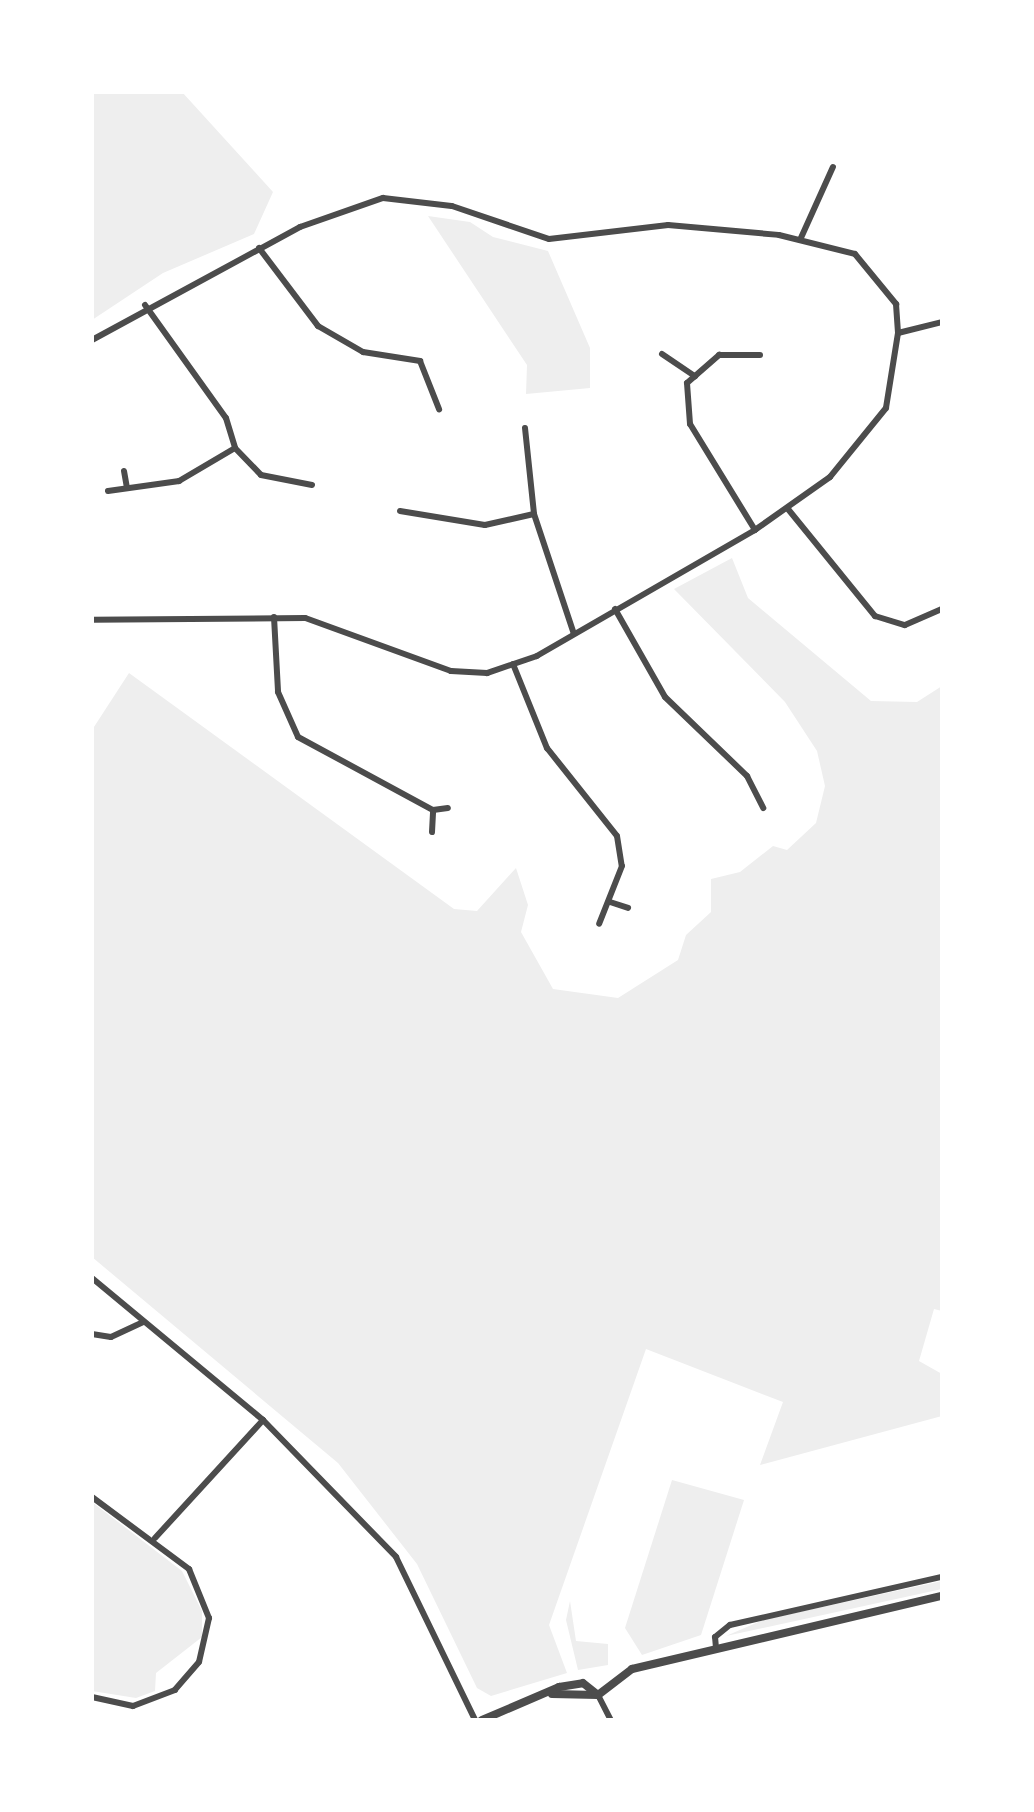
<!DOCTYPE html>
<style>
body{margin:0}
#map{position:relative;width:1034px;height:1812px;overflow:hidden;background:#fff;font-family:Rubik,sans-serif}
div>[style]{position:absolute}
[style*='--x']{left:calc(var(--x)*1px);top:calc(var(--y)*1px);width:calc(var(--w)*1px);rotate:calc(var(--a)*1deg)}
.green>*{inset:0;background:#eee}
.minor>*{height:6px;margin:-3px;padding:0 3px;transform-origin:3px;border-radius:3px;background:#4c4c4c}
.tertiary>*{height:8px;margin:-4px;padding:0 4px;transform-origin:4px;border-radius:4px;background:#4c4c4c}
span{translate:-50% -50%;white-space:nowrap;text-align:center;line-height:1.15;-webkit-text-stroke:8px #fff;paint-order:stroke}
.frame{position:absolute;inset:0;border:94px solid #fff;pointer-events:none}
</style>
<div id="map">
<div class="green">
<div style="clip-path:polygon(92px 92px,182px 92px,273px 192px,254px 234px,163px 273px,92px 320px)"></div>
<div style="clip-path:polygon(428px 216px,470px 222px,493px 237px,548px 251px,590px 348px,590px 388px,526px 394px,527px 365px)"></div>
<div style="clip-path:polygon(732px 558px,748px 598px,871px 701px,917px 702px,942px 686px,942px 1311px,934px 1309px,919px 1361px,942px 1374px,942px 1416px,760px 1465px,783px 1402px,646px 1349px,549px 1625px,567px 1673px,491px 1696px,477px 1688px,417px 1564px,338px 1463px,92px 1257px,92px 730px,129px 673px,454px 909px,477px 911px,516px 868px,528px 905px,521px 932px,553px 989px,618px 998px,678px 960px,686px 935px,711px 912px,711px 879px,740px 872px,773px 846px,787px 850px,816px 823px,825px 786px,817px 751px,785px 702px,674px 589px)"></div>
<div style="clip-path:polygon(672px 1480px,744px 1500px,701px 1635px,642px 1655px,625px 1628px)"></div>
<div style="clip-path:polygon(92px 1502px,182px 1571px,202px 1611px,202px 1637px,156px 1673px,155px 1691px,136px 1698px,92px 1691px)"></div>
<div style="clip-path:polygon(942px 1581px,942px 1589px,726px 1636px,763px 1620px)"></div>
<div style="clip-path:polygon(570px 1601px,576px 1641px,608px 1644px,608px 1665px,578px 1670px,566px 1620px)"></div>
</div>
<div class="minor">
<div style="--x:800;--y:240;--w:80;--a:-65.7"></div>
<div style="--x:259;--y:248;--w:98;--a:52.9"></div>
<div style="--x:318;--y:326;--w:52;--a:30"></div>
<div style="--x:363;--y:352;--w:58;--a:9"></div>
<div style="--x:420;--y:361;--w:52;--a:68.4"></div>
<div style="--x:145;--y:305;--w:139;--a:54.4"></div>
<div style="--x:226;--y:418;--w:31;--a:73"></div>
<div style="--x:235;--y:448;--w:37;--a:46"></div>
<div style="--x:261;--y:475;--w:52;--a:11.1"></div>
<div style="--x:898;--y:333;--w:45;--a:-14"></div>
<div style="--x:92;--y:340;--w:237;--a:-28.5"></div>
<div style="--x:300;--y:227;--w:88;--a:-19.3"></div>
<div style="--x:383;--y:198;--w:69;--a:6.6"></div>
<div style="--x:452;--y:206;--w:102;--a:18.8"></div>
<div style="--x:549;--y:239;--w:120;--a:-6.7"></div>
<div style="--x:668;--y:225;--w:111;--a:5.1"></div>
<div style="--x:779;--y:235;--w:78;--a:14"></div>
<div style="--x:855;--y:254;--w:65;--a:50.6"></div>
<div style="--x:896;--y:304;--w:29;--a:86"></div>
<div style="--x:898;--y:333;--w:76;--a:99.1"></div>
<div style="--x:886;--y:408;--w:89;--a:129.1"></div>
<div style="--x:830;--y:477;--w:92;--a:144.8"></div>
<div style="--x:755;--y:530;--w:252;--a:150"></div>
<div style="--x:537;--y:656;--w:53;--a:161.2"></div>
<div style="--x:487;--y:673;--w:36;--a:-177"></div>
<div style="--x:451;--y:671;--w:155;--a:-160"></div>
<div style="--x:305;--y:618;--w:213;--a:179.5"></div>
<div style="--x:662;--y:354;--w:40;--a:34"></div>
<div style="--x:525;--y:428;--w:86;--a:84"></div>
<div style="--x:534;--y:514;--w:126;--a:71.6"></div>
<div style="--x:124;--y:471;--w:17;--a:80"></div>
<div style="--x:108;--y:491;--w:72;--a:-8"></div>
<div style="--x:179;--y:481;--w:65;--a:-30.5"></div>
<div style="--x:788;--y:509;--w:138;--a:50.9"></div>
<div style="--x:875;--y:616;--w:31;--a:17"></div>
<div style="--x:905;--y:625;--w:40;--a:-23.4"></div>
<div style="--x:400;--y:511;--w:86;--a:9.4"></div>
<div style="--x:485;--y:525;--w:50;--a:-12.7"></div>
<div style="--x:755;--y:530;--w:124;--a:-121.5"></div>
<div style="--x:690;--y:424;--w:41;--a:-94.2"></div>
<div style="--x:687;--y:383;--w:43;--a:-41.2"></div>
<div style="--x:719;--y:355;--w:41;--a:0"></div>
<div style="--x:615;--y:609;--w:101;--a:60.4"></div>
<div style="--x:665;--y:697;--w:114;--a:43.9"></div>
<div style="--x:747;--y:776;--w:36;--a:63"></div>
<div style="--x:274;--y:617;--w:75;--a:86.9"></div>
<div style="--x:278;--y:692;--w:49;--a:66"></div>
<div style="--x:298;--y:737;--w:153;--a:28.4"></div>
<div style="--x:433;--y:810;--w:15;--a:-8"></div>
<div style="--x:513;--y:664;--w:91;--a:68"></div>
<div style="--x:547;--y:748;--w:112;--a:51.5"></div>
<div style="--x:617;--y:836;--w:30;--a:81"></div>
<div style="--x:622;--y:866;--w:62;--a:111.6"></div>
<div style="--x:432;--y:832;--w:22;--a:-87"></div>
<div style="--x:610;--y:902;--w:19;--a:18"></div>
<div style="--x:92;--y:1278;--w:222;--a:39.7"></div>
<div style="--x:263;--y:1420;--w:191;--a:45.8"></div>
<div style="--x:396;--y:1557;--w:181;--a:64.1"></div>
<div style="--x:92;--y:1334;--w:19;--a:9"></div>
<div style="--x:111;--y:1337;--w:35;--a:-25"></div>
<div style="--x:92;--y:1497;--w:121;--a:36.6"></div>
<div style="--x:189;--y:1569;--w:53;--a:67.8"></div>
<div style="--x:209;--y:1618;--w:45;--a:102.8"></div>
<div style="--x:199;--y:1662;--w:37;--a:131"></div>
<div style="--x:175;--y:1690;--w:45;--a:159.1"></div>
<div style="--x:133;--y:1706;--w:42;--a:-167.6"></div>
<div style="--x:155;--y:1538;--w:160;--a:-47.5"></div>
<div style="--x:716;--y:1648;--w:11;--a:-95"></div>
<div style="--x:715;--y:1637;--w:19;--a:-39"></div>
<div style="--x:730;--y:1625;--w:217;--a:-12.8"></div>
<div style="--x:598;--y:1695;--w:28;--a:63"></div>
</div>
<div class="tertiary">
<div style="--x:552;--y:1694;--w:46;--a:1.2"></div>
<div style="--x:598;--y:1695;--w:43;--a:-37.4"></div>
<div style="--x:632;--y:1669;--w:318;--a:-13.3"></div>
<div style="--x:482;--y:1720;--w:84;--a:-23.2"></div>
<div style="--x:559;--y:1687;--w:24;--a:-9"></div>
<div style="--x:583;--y:1683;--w:19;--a:39"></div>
</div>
<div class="frame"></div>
</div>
